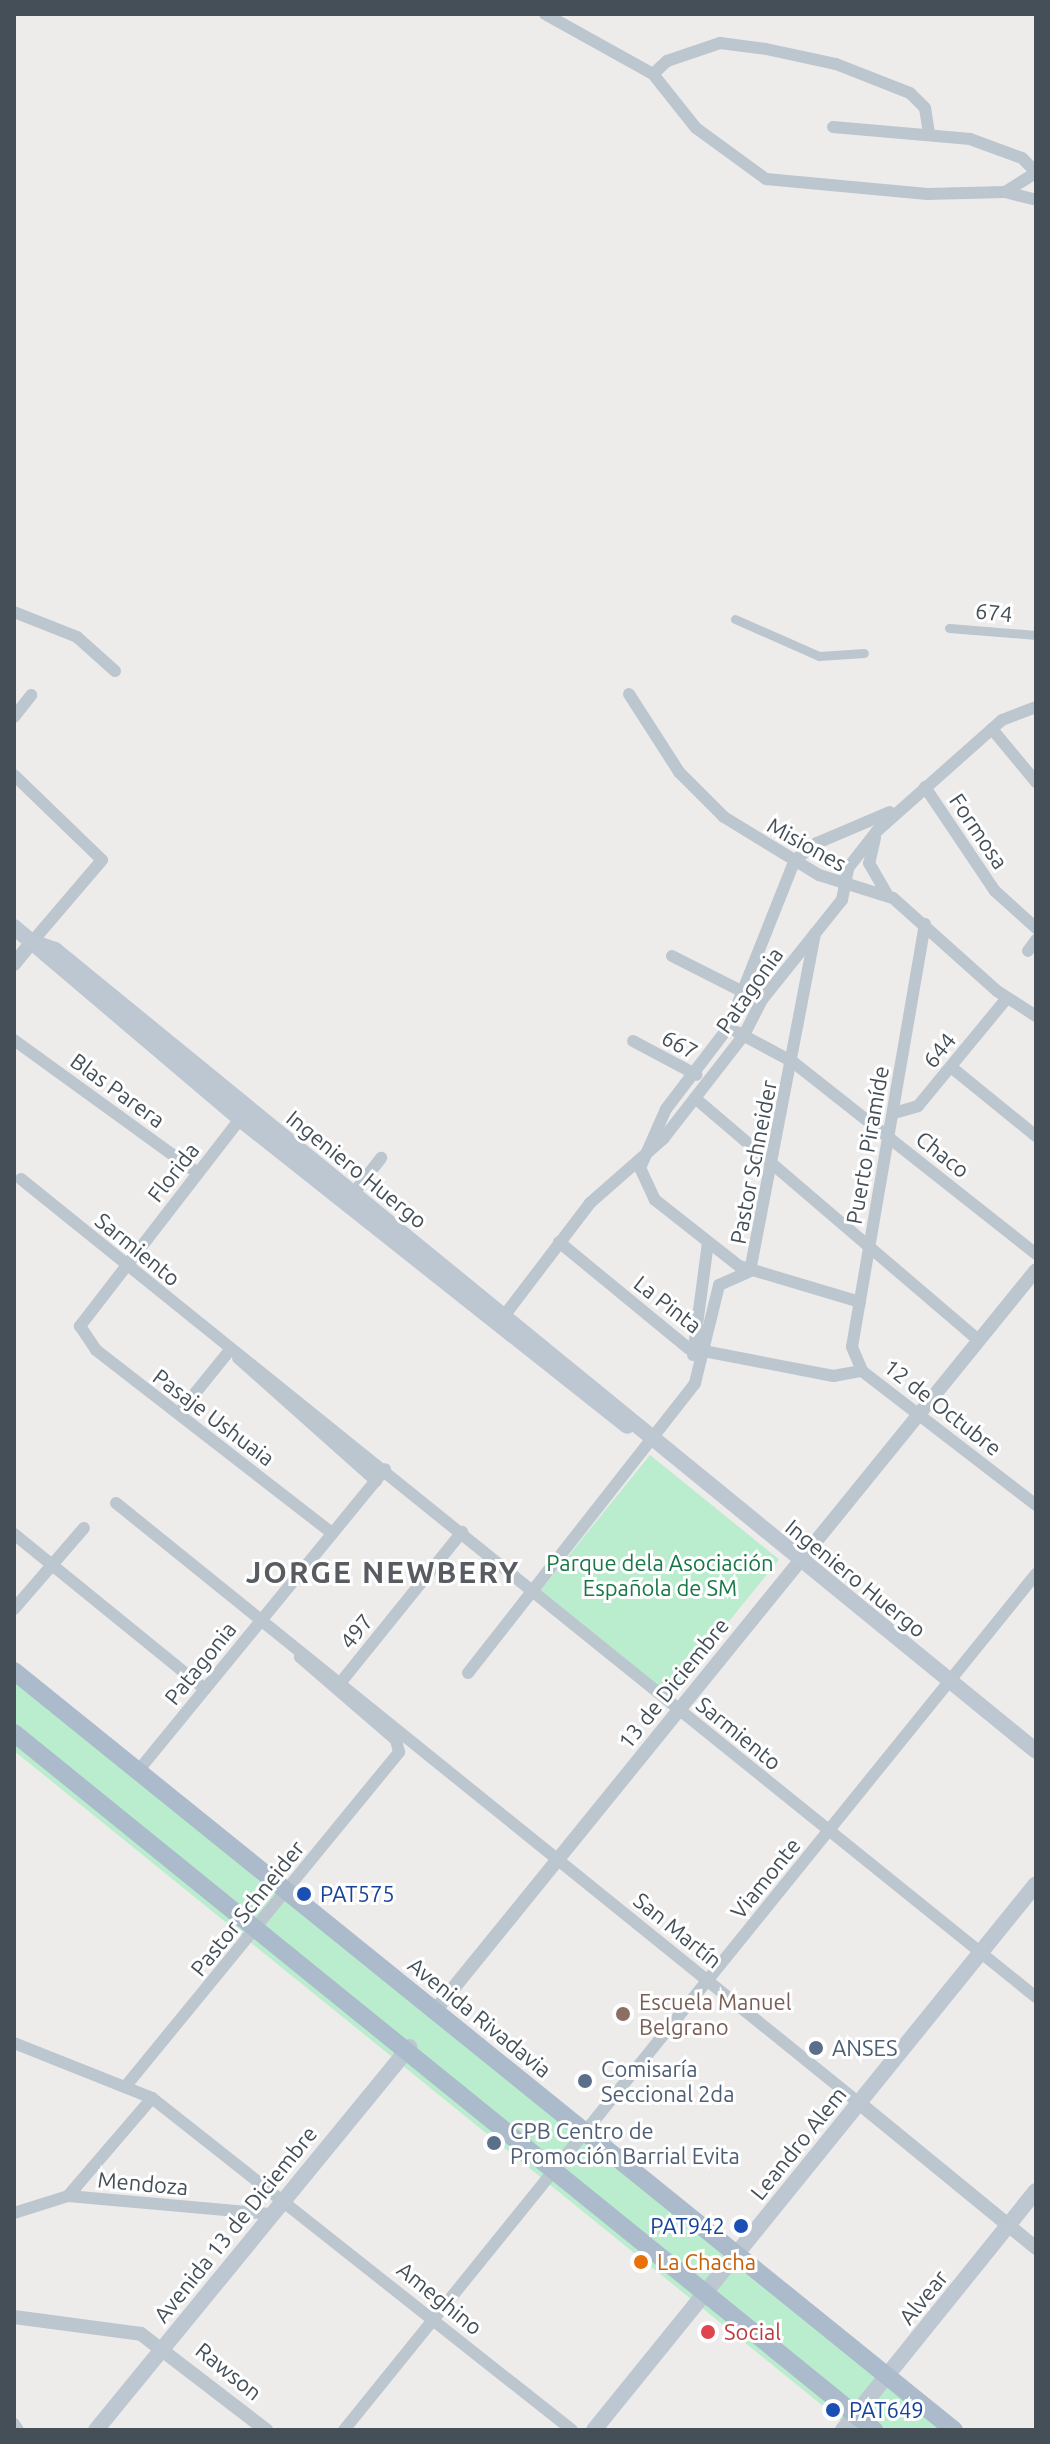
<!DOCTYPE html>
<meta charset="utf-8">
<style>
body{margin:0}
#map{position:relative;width:1050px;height:2444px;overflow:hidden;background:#eeebeb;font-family:Ubuntu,sans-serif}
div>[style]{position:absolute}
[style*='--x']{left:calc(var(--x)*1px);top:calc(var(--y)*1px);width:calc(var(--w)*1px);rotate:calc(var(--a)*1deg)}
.green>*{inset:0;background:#b9edcd;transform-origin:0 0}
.pedestrian>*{height:9px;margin:-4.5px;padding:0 4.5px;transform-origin:4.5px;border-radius:4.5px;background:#bcc6ce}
.minor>*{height:12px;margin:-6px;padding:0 6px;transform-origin:6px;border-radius:6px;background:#bcc6ce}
.tertiary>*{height:14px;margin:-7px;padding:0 7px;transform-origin:7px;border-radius:7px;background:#bcc6ce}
.secondary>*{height:16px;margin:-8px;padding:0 8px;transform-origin:8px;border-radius:8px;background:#bcc7d2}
.primary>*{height:18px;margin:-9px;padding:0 9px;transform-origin:9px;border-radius:9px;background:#abbbcb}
.dots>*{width:22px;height:22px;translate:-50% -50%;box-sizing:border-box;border:4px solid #fff;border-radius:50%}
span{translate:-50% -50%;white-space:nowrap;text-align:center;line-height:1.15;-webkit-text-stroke:6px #fff;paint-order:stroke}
.street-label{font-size:22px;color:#444f58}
.park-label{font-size:22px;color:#187747}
.transit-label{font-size:22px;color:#164399}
.left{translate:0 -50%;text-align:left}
.right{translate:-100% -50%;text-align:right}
.education-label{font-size:22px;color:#785e54}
.service-label{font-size:22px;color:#4e5e75}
.food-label{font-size:22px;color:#c56008}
.health-label{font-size:22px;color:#be3a42}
.district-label{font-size:30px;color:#585c60;font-weight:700;letter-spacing:2px}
.frame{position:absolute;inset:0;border:16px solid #444f58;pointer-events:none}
</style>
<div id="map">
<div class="green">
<div style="left:650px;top:1455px;width:166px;height:174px;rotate:39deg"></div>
<div style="left:14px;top:1671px;width:1208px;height:62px;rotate:39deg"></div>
</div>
<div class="pedestrian">
<div style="--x:735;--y:619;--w:92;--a:23.8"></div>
<div style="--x:819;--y:656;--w:45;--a:-3.8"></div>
<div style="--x:949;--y:628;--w:87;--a:4.6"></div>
</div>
<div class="minor">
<div style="--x:545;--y:14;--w:124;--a:29.1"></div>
<div style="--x:653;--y:74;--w:69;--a:51.5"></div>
<div style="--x:696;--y:128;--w:87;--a:36.1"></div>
<div style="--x:766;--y:179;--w:162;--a:5.3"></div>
<div style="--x:927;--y:194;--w:78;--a:-1.5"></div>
<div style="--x:1005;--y:192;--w:36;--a:-32"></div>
<div style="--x:653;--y:74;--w:19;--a:-43"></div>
<div style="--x:667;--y:61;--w:56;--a:-18.8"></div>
<div style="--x:720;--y:43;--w:46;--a:7.4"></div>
<div style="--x:766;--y:49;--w:72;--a:12.1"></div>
<div style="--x:836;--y:64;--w:79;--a:21.4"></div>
<div style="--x:910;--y:93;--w:21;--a:45"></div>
<div style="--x:925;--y:108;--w:26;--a:81"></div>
<div style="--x:833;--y:127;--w:138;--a:5"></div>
<div style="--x:970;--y:139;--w:55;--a:20.1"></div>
<div style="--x:1022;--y:158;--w:20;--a:45"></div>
<div style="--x:1005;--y:192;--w:32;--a:14"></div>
<div style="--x:14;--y:612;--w:68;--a:21.6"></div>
<div style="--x:77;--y:637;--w:51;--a:41.8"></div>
<div style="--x:629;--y:694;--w:93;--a:57.3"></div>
<div style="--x:679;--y:772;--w:64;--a:45"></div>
<div style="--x:724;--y:817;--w:111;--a:31.4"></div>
<div style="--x:819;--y:875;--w:77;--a:17.3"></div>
<div style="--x:893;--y:898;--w:140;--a:41.8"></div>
<div style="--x:997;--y:991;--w:46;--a:32.7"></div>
<div style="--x:14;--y:717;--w:28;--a:-52"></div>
<div style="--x:992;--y:729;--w:69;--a:50.3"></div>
<div style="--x:14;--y:775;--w:122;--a:44"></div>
<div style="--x:102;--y:860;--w:108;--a:130.5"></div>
<div style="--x:925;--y:787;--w:125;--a:56.1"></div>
<div style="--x:995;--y:891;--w:55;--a:42.1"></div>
<div style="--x:875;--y:838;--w:26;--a:103"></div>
<div style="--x:869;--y:863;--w:38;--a:60"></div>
<div style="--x:925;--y:924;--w:429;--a:99.8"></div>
<div style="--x:852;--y:1347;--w:26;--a:67"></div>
<div style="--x:862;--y:1371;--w:220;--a:37.6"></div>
<div style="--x:1028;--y:951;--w:14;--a:-54"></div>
<div style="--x:672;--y:956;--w:100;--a:26.8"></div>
<div style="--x:737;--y:1032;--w:64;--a:28.2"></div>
<div style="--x:793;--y:1062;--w:310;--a:38.3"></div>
<div style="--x:14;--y:1040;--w:227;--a:35.9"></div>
<div style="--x:633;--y:1041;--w:72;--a:28"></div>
<div style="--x:951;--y:1067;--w:109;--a:39.1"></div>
<div style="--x:695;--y:1098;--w:372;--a:40.5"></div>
<div style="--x:894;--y:1113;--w:25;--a:-16"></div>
<div style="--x:918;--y:1106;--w:140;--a:-50.5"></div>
<div style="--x:240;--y:1119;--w:262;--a:127.7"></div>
<div style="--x:80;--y:1326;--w:29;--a:56"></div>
<div style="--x:96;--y:1350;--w:299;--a:37.8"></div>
<div style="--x:21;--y:1179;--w:1304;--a:38.87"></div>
<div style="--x:353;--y:1194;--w:46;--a:-52.1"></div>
<div style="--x:559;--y:1242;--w:167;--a:39.4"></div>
<div style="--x:688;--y:1348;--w:148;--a:10.9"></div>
<div style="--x:833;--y:1376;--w:29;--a:-10"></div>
<div style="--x:860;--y:1302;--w:126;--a:-163.4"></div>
<div style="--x:739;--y:1266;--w:107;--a:-141.8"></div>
<div style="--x:655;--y:1200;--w:35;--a:-115"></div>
<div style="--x:640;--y:1168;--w:64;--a:-66.2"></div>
<div style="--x:666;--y:1109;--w:102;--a:-52.6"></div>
<div style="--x:728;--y:1028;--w:181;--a:-68.3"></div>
<div style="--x:795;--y:860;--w:28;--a:-38"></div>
<div style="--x:817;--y:843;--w:79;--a:-23"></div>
<div style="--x:504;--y:1316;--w:142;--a:-52.7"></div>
<div style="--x:590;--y:1203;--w:97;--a:-41.2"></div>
<div style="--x:663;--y:1139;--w:132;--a:-52.1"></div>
<div style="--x:744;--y:1035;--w:38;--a:-63"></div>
<div style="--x:761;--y:1001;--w:129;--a:-51.3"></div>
<div style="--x:842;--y:900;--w:33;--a:-79"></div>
<div style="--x:848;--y:868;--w:47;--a:-51.9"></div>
<div style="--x:877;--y:831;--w:167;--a:-41.6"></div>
<div style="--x:1002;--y:720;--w:36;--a:-21"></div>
<div style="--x:693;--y:1355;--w:113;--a:-82.4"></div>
<div style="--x:238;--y:1358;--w:185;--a:41.7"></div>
<div style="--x:179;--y:1413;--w:81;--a:-51"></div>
<div style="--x:116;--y:1503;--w:955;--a:38.92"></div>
<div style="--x:14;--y:1534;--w:246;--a:39.1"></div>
<div style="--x:14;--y:1609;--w:107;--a:-49.2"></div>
<div style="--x:468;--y:1673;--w:368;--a:-51.9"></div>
<div style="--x:695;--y:1383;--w:101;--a:-76.2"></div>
<div style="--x:719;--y:1285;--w:34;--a:-24"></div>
<div style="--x:750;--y:1271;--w:344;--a:-79.1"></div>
<div style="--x:341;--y:1682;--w:193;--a:-51.1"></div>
<div style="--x:138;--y:1771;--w:390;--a:-50.7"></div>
<div style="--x:14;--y:2043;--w:149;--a:21.7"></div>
<div style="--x:152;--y:2098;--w:535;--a:38.33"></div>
<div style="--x:125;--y:2087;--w:433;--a:-50.7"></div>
<div style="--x:399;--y:1752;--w:12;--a:-104"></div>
<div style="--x:396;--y:1740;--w:127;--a:-139.2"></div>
<div style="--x:68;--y:2196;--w:129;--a:-49.4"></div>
<div style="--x:14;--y:2213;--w:57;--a:-17.5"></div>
<div style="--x:68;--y:2196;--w:204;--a:5.1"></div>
<div style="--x:14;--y:2424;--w:7;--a:56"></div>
<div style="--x:344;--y:2430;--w:1101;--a:-51.05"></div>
</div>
<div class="tertiary">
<div style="--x:14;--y:964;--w:28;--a:-51"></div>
<div style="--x:434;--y:2012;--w:955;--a:-50.95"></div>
<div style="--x:859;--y:2103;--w:229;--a:39.3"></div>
<div style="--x:14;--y:2317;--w:128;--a:7.6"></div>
<div style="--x:141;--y:2334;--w:158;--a:37.5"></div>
</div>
<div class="secondary">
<div style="--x:14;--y:927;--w:297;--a:40.3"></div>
<div style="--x:240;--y:1119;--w:494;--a:38.4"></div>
<div style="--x:32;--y:942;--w:24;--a:19"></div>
<div style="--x:55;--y:950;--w:1266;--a:39.23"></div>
<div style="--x:96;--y:2430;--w:495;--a:-50.7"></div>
<div style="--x:594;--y:2430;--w:702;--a:-51.01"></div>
<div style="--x:843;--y:2430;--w:307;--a:-51.1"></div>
</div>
<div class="primary">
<div style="--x:14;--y:1671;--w:1208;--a:38.92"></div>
<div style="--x:14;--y:1733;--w:1107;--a:39.02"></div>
</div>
<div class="dots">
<div style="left:304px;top:1894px;background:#1a4fb4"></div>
<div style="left:623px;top:2014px;background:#8d6e63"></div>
<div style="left:816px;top:2048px;background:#5c6f8a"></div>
<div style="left:585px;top:2081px;background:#5c6f8a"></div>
<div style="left:494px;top:2143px;background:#5c6f8a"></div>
<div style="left:741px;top:2226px;background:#1a4fb4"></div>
<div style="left:641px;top:2262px;background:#e8710a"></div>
<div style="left:708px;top:2332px;background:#e0444e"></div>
<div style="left:833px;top:2410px;background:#1a4fb4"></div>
</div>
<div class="street-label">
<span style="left:994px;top:612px;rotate:6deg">674</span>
<span style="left:979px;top:831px;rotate:56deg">Formosa</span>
<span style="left:807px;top:844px;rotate:29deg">Misiones</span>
<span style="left:749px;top:990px;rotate:-55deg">Patagonia</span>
<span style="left:680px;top:1044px;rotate:28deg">667</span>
<span style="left:939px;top:1050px;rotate:-51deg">644</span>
<span style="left:118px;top:1090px;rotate:36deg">Blas Parera</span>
<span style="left:867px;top:1145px;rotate:-80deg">Puerto Piramíde</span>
<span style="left:943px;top:1154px;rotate:38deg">Chaco</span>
<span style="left:753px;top:1162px;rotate:-79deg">Pastor Schneider</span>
<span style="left:357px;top:1169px;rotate:39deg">Ingeniero Huergo</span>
<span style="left:173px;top:1172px;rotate:-52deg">Florida</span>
<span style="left:138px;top:1249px;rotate:39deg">Sarmiento</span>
<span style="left:668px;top:1304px;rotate:38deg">La Pinta</span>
<span style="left:943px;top:1407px;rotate:38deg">12 de Octubre</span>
<span style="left:214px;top:1417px;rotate:37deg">Pasaje Ushuaia</span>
<span style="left:856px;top:1578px;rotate:39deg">Ingeniero Huergo</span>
<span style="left:356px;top:1631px;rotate:-51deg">497</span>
<span style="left:200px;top:1663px;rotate:-51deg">Patagonia</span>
<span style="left:673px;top:1683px;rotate:-51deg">13 de Diciembre</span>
<span style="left:739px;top:1733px;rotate:39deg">Sarmiento</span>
<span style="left:765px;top:1878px;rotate:-51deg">Viamonte</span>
<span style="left:247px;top:1908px;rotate:-51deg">Pastor Schneider</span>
<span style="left:678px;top:1930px;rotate:39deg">San Martín</span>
<span style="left:480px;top:2017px;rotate:39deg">Avenida Rivadavia</span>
<span style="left:798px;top:2143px;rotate:-51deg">Leandro Alem</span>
<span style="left:143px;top:2183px;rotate:5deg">Mendoza</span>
<span style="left:235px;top:2224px;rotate:-51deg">Avenida 13 de Diciembre</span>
<span style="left:923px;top:2297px;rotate:-51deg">Alvear</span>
<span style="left:440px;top:2298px;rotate:39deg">Ameghino</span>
<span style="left:229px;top:2371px;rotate:39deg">Rawson</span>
</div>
<div class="park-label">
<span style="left:660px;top:1575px">Parque dela Asociación<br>Española de SM</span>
</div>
<div class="transit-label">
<span class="left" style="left:320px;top:1894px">PAT575</span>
<span class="right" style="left:725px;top:2226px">PAT942</span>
<span class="left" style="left:849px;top:2410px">PAT649</span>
</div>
<div class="education-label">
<span class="left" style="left:639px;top:2014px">Escuela Manuel<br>Belgrano</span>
</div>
<div class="service-label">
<span class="left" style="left:832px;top:2048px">ANSES</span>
<span class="left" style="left:601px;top:2081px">Comisaría<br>Seccional 2da</span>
<span class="left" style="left:510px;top:2143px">CPB Centro de<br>Promoción Barrial Evita</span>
</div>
<div class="food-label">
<span class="left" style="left:657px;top:2262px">La Chacha</span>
</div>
<div class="health-label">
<span class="left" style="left:724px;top:2332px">Social</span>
</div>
<div class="district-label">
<span style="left:383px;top:1572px">JORGE NEWBERY</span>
</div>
<div class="frame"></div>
</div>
